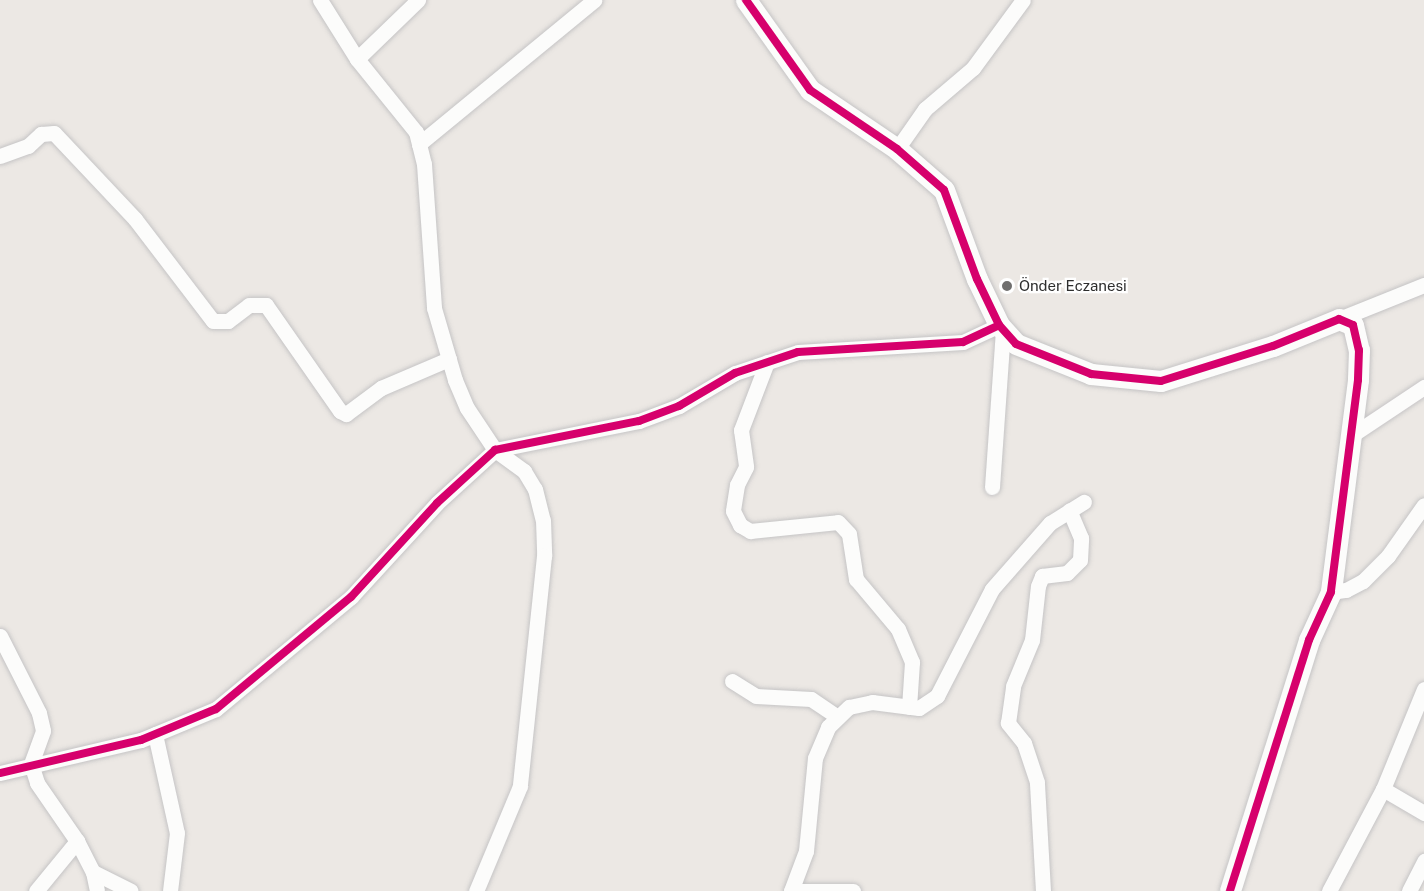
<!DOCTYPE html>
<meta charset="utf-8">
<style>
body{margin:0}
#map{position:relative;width:1424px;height:891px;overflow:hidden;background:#ece8e4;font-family:"Public Sans",sans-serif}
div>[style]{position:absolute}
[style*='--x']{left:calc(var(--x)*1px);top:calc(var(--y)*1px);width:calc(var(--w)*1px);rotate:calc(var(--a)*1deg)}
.roads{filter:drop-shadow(0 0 2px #c5c4c5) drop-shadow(0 0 2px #c5c4c5)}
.street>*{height:15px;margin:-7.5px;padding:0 7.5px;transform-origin:7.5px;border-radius:7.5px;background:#fcfcfb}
.secondary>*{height:21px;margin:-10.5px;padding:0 10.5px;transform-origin:10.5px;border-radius:10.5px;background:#fcfcfb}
.cycleway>*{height:8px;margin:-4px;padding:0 4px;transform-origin:4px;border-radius:4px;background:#d6006c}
.dots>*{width:16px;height:16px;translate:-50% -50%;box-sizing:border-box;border:3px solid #fff;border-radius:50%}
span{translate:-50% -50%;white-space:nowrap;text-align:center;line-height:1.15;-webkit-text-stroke:4.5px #fff;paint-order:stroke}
.poi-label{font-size:15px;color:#2e2e2e}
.left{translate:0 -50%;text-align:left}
</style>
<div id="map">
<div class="roads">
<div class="street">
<div style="--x:320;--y:0;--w:70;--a:57.9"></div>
<div style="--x:357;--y:59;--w:94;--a:51.1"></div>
<div style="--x:416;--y:132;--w:33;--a:76"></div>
<div style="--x:424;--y:164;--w:144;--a:86"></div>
<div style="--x:434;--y:308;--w:75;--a:73.7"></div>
<div style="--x:455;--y:380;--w:30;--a:67"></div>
<div style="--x:467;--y:408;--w:50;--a:56.3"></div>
<div style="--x:495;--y:450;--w:36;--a:36"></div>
<div style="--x:524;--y:471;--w:21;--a:59"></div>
<div style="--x:535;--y:489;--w:32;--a:76"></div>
<div style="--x:543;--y:520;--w:36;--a:88"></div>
<div style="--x:544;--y:556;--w:231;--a:96"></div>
<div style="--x:520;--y:786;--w:114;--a:112.7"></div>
<div style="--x:357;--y:59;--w:85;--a:-44"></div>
<div style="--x:419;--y:144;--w:227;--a:-39.4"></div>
<div style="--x:897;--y:149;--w:49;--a:-55"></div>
<div style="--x:925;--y:109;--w:63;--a:-40.5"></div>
<div style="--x:973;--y:68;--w:84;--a:-53.7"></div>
<div style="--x:0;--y:156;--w:30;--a:-20"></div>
<div style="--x:28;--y:146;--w:18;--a:-43"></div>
<div style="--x:41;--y:134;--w:13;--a:-4"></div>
<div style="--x:54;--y:133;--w:118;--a:46.7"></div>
<div style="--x:135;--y:219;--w:128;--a:52.6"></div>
<div style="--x:213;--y:321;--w:15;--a:0"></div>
<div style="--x:228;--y:321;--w:26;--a:-37"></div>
<div style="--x:249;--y:305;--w:17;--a:0"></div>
<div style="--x:266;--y:305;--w:129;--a:55.1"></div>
<div style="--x:340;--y:411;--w:7;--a:27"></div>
<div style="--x:346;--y:414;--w:44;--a:-36.6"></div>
<div style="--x:381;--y:388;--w:74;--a:-23.1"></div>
<div style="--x:1339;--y:319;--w:92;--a:-21.8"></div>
<div style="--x:767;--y:362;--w:73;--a:110.9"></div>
<div style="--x:741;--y:430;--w:37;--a:82"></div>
<div style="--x:746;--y:467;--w:20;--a:117"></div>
<div style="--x:737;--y:485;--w:26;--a:99"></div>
<div style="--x:733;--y:511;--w:16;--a:63"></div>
<div style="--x:740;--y:525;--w:12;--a:31"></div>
<div style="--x:750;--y:531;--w:88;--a:-5.8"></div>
<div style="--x:838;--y:522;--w:16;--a:47"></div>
<div style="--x:849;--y:534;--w:46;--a:81.2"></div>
<div style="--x:856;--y:579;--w:65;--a:50"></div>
<div style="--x:898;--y:629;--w:36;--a:67"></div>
<div style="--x:912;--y:662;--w:45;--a:93.8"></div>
<div style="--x:1352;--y:435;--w:87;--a:-33.7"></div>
<div style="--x:992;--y:487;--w:157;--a:-86"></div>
<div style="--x:1331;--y:592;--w:15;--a:-8"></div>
<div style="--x:1346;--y:590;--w:19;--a:-28"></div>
<div style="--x:1363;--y:581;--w:35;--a:-45"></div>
<div style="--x:1388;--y:556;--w:62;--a:-54.8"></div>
<div style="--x:0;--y:636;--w:86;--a:63.1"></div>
<div style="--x:39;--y:713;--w:18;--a:77"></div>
<div style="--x:43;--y:731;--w:35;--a:110"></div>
<div style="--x:31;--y:764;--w:20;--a:72"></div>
<div style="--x:37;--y:783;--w:70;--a:55.4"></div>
<div style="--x:77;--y:841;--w:35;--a:63"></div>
<div style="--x:93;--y:872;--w:19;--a:78"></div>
<div style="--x:732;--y:681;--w:28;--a:32"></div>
<div style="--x:756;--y:696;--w:55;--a:3.1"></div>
<div style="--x:811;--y:699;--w:32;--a:34"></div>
<div style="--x:155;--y:734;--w:101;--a:77.5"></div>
<div style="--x:177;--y:833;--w:58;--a:96.9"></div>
<div style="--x:0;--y:773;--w:145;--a:-13.2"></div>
<div style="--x:141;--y:740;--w:81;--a:-22.5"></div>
<div style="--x:216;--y:709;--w:175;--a:-39.7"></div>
<div style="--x:351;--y:597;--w:127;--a:-47.5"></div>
<div style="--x:437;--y:503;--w:79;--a:-42.4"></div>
<div style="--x:495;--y:450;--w:147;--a:-11.4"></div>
<div style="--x:639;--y:421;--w:43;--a:-20.6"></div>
<div style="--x:679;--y:406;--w:65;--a:-30.5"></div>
<div style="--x:735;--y:373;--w:66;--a:-18.4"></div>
<div style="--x:798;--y:352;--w:165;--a:-3.5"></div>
<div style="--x:963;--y:342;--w:40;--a:-25"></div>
<div style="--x:1383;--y:789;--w:48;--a:30.3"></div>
<div style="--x:93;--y:872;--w:42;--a:26.6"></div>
<div style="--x:36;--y:891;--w:65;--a:-50.6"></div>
<div style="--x:791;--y:891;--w:43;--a:-69.4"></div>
<div style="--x:806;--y:851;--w:93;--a:-84.5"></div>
<div style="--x:815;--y:758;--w:34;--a:-67"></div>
<div style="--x:828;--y:727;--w:29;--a:-44"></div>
<div style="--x:849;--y:707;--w:24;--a:-12"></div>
<div style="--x:872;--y:702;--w:47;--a:7.3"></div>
<div style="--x:919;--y:708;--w:22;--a:-34"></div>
<div style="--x:937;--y:696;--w:120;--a:-62.8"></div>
<div style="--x:992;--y:589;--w:88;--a:-48.7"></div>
<div style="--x:1050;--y:523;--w:40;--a:-32"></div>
<div style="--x:791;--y:891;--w:62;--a:0"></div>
<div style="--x:1043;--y:891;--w:109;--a:-93.2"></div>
<div style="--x:1037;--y:782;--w:41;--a:-108.4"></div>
<div style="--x:1024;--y:743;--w:26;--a:-129"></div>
<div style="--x:1008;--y:723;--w:37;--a:-82"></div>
<div style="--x:1013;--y:686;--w:50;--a:-67.6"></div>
<div style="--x:1032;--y:640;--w:54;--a:-83.7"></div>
<div style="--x:1038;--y:586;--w:11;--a:-68"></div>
<div style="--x:1042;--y:576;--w:25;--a:-7"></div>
<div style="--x:1067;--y:573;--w:18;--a:-45"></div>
<div style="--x:1080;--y:560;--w:22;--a:-87"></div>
<div style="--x:1081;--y:538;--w:30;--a:-113"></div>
<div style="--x:1329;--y:891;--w:115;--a:-62.1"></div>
<div style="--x:1383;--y:789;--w:108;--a:-67.7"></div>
<div style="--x:1409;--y:891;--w:34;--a:-63"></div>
</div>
<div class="secondary">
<div style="--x:746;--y:0;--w:110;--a:54.6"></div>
<div style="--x:810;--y:90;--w:105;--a:34.1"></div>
<div style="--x:897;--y:149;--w:62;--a:41.1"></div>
<div style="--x:944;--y:190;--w:95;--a:69.7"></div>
<div style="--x:977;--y:279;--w:51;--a:64.4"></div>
<div style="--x:999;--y:325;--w:25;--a:48"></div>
<div style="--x:1016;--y:344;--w:81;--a:21.8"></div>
<div style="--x:1091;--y:374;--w:70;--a:5.7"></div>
<div style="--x:1161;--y:381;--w:117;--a:-17.4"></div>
<div style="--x:1273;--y:346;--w:71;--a:-22.2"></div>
<div style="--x:1339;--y:319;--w:15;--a:23"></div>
<div style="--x:1353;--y:325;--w:26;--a:77"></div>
<div style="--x:1359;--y:350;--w:30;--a:92"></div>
<div style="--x:1358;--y:380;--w:214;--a:97.3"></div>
<div style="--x:1331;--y:592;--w:53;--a:114.6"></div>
<div style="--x:1309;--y:640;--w:263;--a:107.5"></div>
</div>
</div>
<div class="cycleway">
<div style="--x:746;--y:0;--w:110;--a:54.6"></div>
<div style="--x:810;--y:90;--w:105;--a:34.1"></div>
<div style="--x:897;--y:149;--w:62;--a:41.1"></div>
<div style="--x:944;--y:190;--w:95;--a:69.7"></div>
<div style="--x:977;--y:279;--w:51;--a:64.4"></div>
<div style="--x:999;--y:325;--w:25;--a:48"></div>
<div style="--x:1016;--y:344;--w:81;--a:21.8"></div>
<div style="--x:1091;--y:374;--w:70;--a:5.7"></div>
<div style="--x:1161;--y:381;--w:117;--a:-17.4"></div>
<div style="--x:1273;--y:346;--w:71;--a:-22.2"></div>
<div style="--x:1339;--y:319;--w:15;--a:23"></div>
<div style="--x:1353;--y:325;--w:26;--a:77"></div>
<div style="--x:1359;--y:350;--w:30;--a:92"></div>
<div style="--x:1358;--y:380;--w:214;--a:97.3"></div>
<div style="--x:1331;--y:592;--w:53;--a:114.6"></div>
<div style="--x:1309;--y:640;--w:263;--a:107.5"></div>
<div style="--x:0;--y:773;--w:145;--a:-13.2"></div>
<div style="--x:141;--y:740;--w:81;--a:-22.5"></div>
<div style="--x:216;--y:709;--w:175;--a:-39.7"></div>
<div style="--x:351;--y:597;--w:127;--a:-47.5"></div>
<div style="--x:437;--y:503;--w:79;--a:-42.4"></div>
<div style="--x:495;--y:450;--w:147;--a:-11.4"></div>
<div style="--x:639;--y:421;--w:43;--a:-20.6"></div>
<div style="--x:679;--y:406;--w:65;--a:-30.5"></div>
<div style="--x:735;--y:373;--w:66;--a:-18.4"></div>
<div style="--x:798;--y:352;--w:165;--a:-3.5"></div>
<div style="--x:963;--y:342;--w:40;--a:-25"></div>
</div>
<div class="dots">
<div style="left:1007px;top:286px;background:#706f6e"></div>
</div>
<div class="poi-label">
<span class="left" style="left:1019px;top:286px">Önder Eczanesi</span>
</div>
</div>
